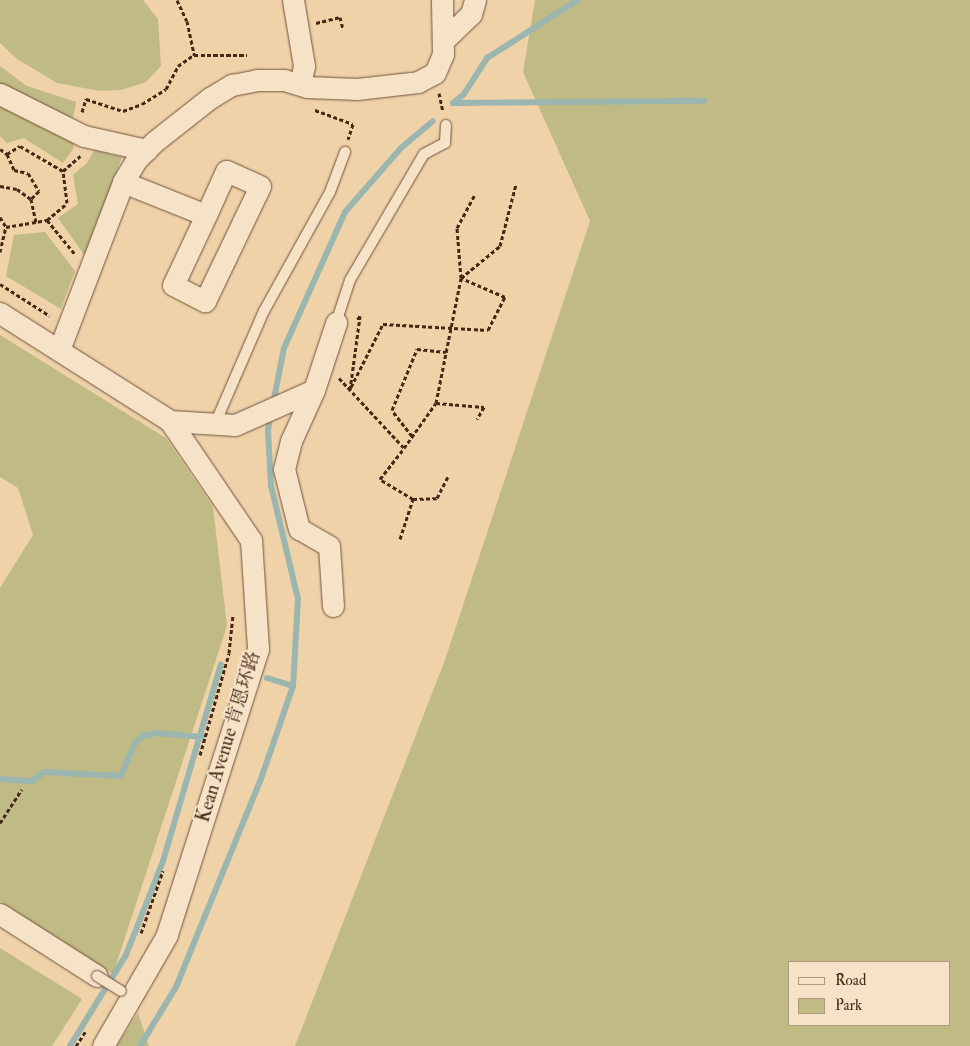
<!DOCTYPE html>
<meta charset="utf-8">
<style>
body{margin:0}
#map{position:relative;width:970px;height:1046px;overflow:hidden;background:#f0d2a9;font-family:"IM FELL Double Pica","Noto Serif SC",serif}
div>[style]{position:absolute}
[style*='--x']{left:calc(var(--x)*1px);top:calc(var(--y)*1px);width:calc(var(--w)*1px);rotate:calc(var(--a)*1deg)}
.green>*{inset:0;background:#c0ba84}
.stream>*{height:6px;margin:-3px;padding:0 3px;transform-origin:3px;border-radius:3px;background:#9bb6af}
.path>*{height:3px;margin-top:-1.5px;transform-origin:0;background:repeating-linear-gradient(90deg,#462816 0 4px,transparent 0 6.5px)}
.roads{filter:drop-shadow(0 0 1px #70523b) drop-shadow(0 0 1px #70523b)}
.lane>*{height:10px;margin:-5px;padding:0 5px;transform-origin:5px;border-radius:5px;background:#f5e2c7}
.street>*{height:21px;margin:-10.5px;padding:0 10.5px;transform-origin:10.5px;border-radius:10.5px;background:#f5e2c7}
.bridges{filter:drop-shadow(0 0 1px #70523b) drop-shadow(0 0 1px #70523b)}
.lane-bridge>*{height:10px;margin:-5px;padding:0 5px;transform-origin:5px;border-radius:5px;background:#f5e2c7}
span{translate:-50% -50%;white-space:nowrap;text-align:center;line-height:1.15;-webkit-text-stroke:4px #f5e2c7;paint-order:stroke}
.street-label{font-size:19px;color:#462816}
.legend{position:absolute;left:788px;top:961px;width:162px;height:65px;box-sizing:border-box;background:#f5e2c7;border:1px solid #af9880;margin:0;padding:6px 9px;list-style:none;font-size:15px;color:#462816}
.legend li{display:flex;align-items:center;gap:10px;height:25px}
.legend b{width:25px;border:1px solid #af9880}
</style>
<div id="map">
<div class="green">
<div style="clip-path:polygon(0 0,143px 0,158px 19px,161px 66px,146px 82px,121px 90px,100px 91px,57px 83px,17px 59px,0 43px)"></div>
<div style="clip-path:polygon(evenodd,535px 0,970px 0,970px 1046px,295px 1046px,445px 660px,590px 221px,523px 72px,535px 0,789px 962px,949px 962px,949px 1025px,789px 1025px,789px 962px)"></div>
<div style="clip-path:polygon(0 66px,27px 86px,76px 102px,73px 118px,57px 116px,0 87px)"></div>
<div style="clip-path:polygon(0 103px,75px 140px,73px 149px,63px 163px,24px 138px,7px 143px,0 136px)"></div>
<div style="clip-path:polygon(94px 150px,122px 157px,85px 256px,58px 218px,78px 204px,73px 175px,87px 163px)"></div>
<div style="clip-path:polygon(45px 232px,75px 271px,61px 309px,6px 276px,14px 235px)"></div>
<div style="clip-path:polygon(0 335px,166px 438px,213px 507px,227px 626px,113px 974px,0 901px,0 588px,33px 535px,18px 488px,0 477px)"></div>
<div style="clip-path:polygon(0 948px,82px 999px,52px 1046px,0 1046px)"></div>
<div style="clip-path:polygon(138px 1013px,149px 1046px,117px 1046px)"></div>
</div>
<div class="stream">
<div style="--x:453;--y:103;--w:251;--a:-0.5"></div>
<div style="--x:453;--y:103;--w:14;--a:-39"></div>
<div style="--x:464;--y:94;--w:43;--a:-57.4"></div>
<div style="--x:487;--y:58;--w:108;--a:-32.5"></div>
<div style="--x:273;--y:404;--w:57;--a:-78.9"></div>
<div style="--x:284;--y:348;--w:149;--a:-65.8"></div>
<div style="--x:345;--y:212;--w:86;--a:-48.8"></div>
<div style="--x:402;--y:147;--w:40;--a:-40"></div>
<div style="--x:267;--y:678;--w:27;--a:17"></div>
<div style="--x:293;--y:686;--w:87;--a:-86.7"></div>
<div style="--x:298;--y:599;--w:116;--a:-103.4"></div>
<div style="--x:271;--y:486;--w:56;--a:-93.1"></div>
<div style="--x:268;--y:430;--w:16;--a:-79"></div>
<div style="--x:0;--y:779;--w:32;--a:4"></div>
<div style="--x:32;--y:781;--w:15;--a:-37"></div>
<div style="--x:44;--y:772;--w:77;--a:3"></div>
<div style="--x:121;--y:776;--w:36;--a:-67"></div>
<div style="--x:135;--y:743;--w:11;--a:-41"></div>
<div style="--x:143;--y:736;--w:13;--a:-13"></div>
<div style="--x:156;--y:733;--w:46;--a:5"></div>
<div style="--x:70;--y:1046;--w:107;--a:-58.4"></div>
<div style="--x:126;--y:955;--w:101;--a:-68.5"></div>
<div style="--x:163;--y:861;--w:205;--a:-73.6"></div>
<div style="--x:140;--y:1046;--w:69;--a:-58.6"></div>
<div style="--x:176;--y:987;--w:228;--a:-67.8"></div>
<div style="--x:262;--y:776;--w:95;--a:-71"></div>
</div>
<div class="path">
<div style="--x:177;--y:0;--w:23;--a:65"></div>
<div style="--x:187;--y:21;--w:35;--a:78"></div>
<div style="--x:316;--y:23;--w:25;--a:-14"></div>
<div style="--x:340;--y:17;--w:12;--a:76"></div>
<div style="--x:439;--y:93;--w:19;--a:78"></div>
<div style="--x:315;--y:110;--w:40;--a:20.2"></div>
<div style="--x:353;--y:124;--w:16;--a:108"></div>
<div style="--x:82;--y:112;--w:14;--a:-73"></div>
<div style="--x:86;--y:99;--w:39;--a:18"></div>
<div style="--x:123;--y:111;--w:20;--a:-20"></div>
<div style="--x:142;--y:104;--w:28;--a:-32"></div>
<div style="--x:166;--y:89;--w:26;--a:-62"></div>
<div style="--x:178;--y:66;--w:19;--a:-35"></div>
<div style="--x:194;--y:55;--w:53;--a:0"></div>
<div style="--x:0;--y:149;--w:9;--a:36"></div>
<div style="--x:7;--y:154;--w:17;--a:66"></div>
<div style="--x:14;--y:170;--w:14;--a:12"></div>
<div style="--x:28;--y:173;--w:21;--a:59"></div>
<div style="--x:39;--y:191;--w:11;--a:135"></div>
<div style="--x:7;--y:154;--w:15;--a:-32"></div>
<div style="--x:20;--y:146;--w:50;--a:30.2"></div>
<div style="--x:63;--y:171;--w:23;--a:-41"></div>
<div style="--x:0;--y:186;--w:17;--a:10"></div>
<div style="--x:17;--y:189;--w:17;--a:36"></div>
<div style="--x:31;--y:199;--w:24;--a:78"></div>
<div style="--x:0;--y:217;--w:12;--a:59"></div>
<div style="--x:6;--y:227;--w:42;--a:-9.7"></div>
<div style="--x:47;--y:220;--w:26;--a:-40"></div>
<div style="--x:67;--y:203;--w:32;--a:-97"></div>
<div style="--x:47;--y:220;--w:43;--a:50.7"></div>
<div style="--x:0;--y:252;--w:26;--a:-77"></div>
<div style="--x:0;--y:284;--w:59;--a:32.6"></div>
<div style="--x:339;--y:378;--w:96;--a:47.1"></div>
<div style="--x:404;--y:448;--w:55;--a:-54.6"></div>
<div style="--x:436;--y:403;--w:127;--a:-78.7"></div>
<div style="--x:461;--y:278;--w:50;--a:-39.4"></div>
<div style="--x:500;--y:246;--w:64;--a:-75.5"></div>
<div style="--x:351;--y:387;--w:71;--a:-63.1"></div>
<div style="--x:383;--y:324;--w:105;--a:3.3"></div>
<div style="--x:488;--y:330;--w:37;--a:-63"></div>
<div style="--x:505;--y:297;--w:48;--a:-156.6"></div>
<div style="--x:461;--y:278;--w:50;--a:-94.6"></div>
<div style="--x:457;--y:228;--w:38;--a:-62"></div>
<div style="--x:350;--y:390;--w:75;--a:-82.3"></div>
<div style="--x:360;--y:316;--w:5;--a:127"></div>
<div style="--x:436;--y:403;--w:48;--a:4.8"></div>
<div style="--x:484;--y:407;--w:14;--a:120"></div>
<div style="--x:412;--y:436;--w:33;--a:-128"></div>
<div style="--x:392;--y:410;--w:66;--a:-67.7"></div>
<div style="--x:417;--y:349;--w:29;--a:6"></div>
<div style="--x:413;--y:499;--w:24;--a:-2"></div>
<div style="--x:437;--y:498;--w:25;--a:-63"></div>
<div style="--x:400;--y:539;--w:42;--a:-72"></div>
<div style="--x:413;--y:499;--w:39;--a:-149"></div>
<div style="--x:380;--y:479;--w:39;--a:-52"></div>
<div style="--x:200;--y:755;--w:106;--a:-74.1"></div>
<div style="--x:229;--y:653;--w:37;--a:-84"></div>
<div style="--x:0;--y:823;--w:40;--a:-57.1"></div>
<div style="--x:141;--y:933;--w:66;--a:-70.5"></div>
<div style="--x:76;--y:1046;--w:17;--a:-57"></div>
</div>
<div class="roads">
<div class="lane">
<div style="--x:336;--y:323;--w:45;--a:-72"></div>
<div style="--x:350;--y:280;--w:146;--a:-59.6"></div>
<div style="--x:424;--y:154;--w:24;--a:-28"></div>
<div style="--x:445;--y:143;--w:18;--a:-87"></div>
<div style="--x:215;--y:424;--w:123;--a:-66.6"></div>
<div style="--x:264;--y:311;--w:136;--a:-61"></div>
<div style="--x:330;--y:192;--w:43;--a:-69.4"></div>
</div>
<div class="street">
<div style="--x:293;--y:0;--w:67;--a:80.5"></div>
<div style="--x:304;--y:66;--w:19;--a:102"></div>
<div style="--x:443;--y:41;--w:39;--a:-44"></div>
<div style="--x:471;--y:14;--w:15;--a:-74"></div>
<div style="--x:0;--y:94;--w:94;--a:26.6"></div>
<div style="--x:84;--y:136;--w:64;--a:12.7"></div>
<div style="--x:123;--y:182;--w:89;--a:21.7"></div>
<div style="--x:206;--y:215;--w:77;--a:115.2"></div>
<div style="--x:173;--y:285;--w:36;--a:27"></div>
<div style="--x:205;--y:301;--w:127;--a:-64.4"></div>
<div style="--x:260;--y:186;--w:37;--a:-156"></div>
<div style="--x:226;--y:171;--w:48;--a:114.4"></div>
<div style="--x:0;--y:313;--w:201;--a:32.4"></div>
<div style="--x:170;--y:421;--w:144;--a:55.8"></div>
<div style="--x:251;--y:540;--w:109;--a:86.3"></div>
<div style="--x:258;--y:649;--w:300;--a:107.7"></div>
<div style="--x:167;--y:935;--w:128;--a:120"></div>
<div style="--x:59;--y:350;--w:180;--a:-69.1"></div>
<div style="--x:123;--y:182;--w:26;--a:-59"></div>
<div style="--x:136;--y:160;--w:25;--a:-45"></div>
<div style="--x:154;--y:142;--w:71;--a:-38.2"></div>
<div style="--x:210;--y:98;--w:26;--a:-31"></div>
<div style="--x:232;--y:85;--w:25;--a:-11"></div>
<div style="--x:257;--y:80;--w:27;--a:0"></div>
<div style="--x:284;--y:80;--w:24;--a:17"></div>
<div style="--x:307;--y:87;--w:50;--a:2.3"></div>
<div style="--x:357;--y:89;--w:61;--a:-6.5"></div>
<div style="--x:418;--y:82;--w:19;--a:-28"></div>
<div style="--x:435;--y:73;--w:21;--a:-67"></div>
<div style="--x:443;--y:54;--w:54;--a:-91.1"></div>
<div style="--x:170;--y:421;--w:65;--a:3.5"></div>
<div style="--x:235;--y:425;--w:86;--a:-23.9"></div>
<div style="--x:333;--y:606;--w:60;--a:-93.8"></div>
<div style="--x:329;--y:546;--w:34;--a:-150"></div>
<div style="--x:299;--y:529;--w:62;--a:-104"></div>
<div style="--x:284;--y:469;--w:29;--a:-76"></div>
<div style="--x:291;--y:441;--w:56;--a:-65.7"></div>
<div style="--x:314;--y:390;--w:71;--a:-71.8"></div>
<div style="--x:0;--y:914;--w:115;--a:32.6"></div>
</div>
</div>
<div class="bridges">
<div class="lane-bridge">
<div style="--x:97;--y:976;--w:28;--a:32"></div>
</div>
</div>
<div class="street-label">
<span style="left:229px;top:737px;rotate:-73deg">Kean Avenue 肯恩环路</span>
</div>
<ul class="legend">
<li><b style="height:6px;background:#f5e2c7"></b>Road</li>
<li><b style="height:14px;background:#c0ba84"></b>Park</li>
</ul>
</div>
